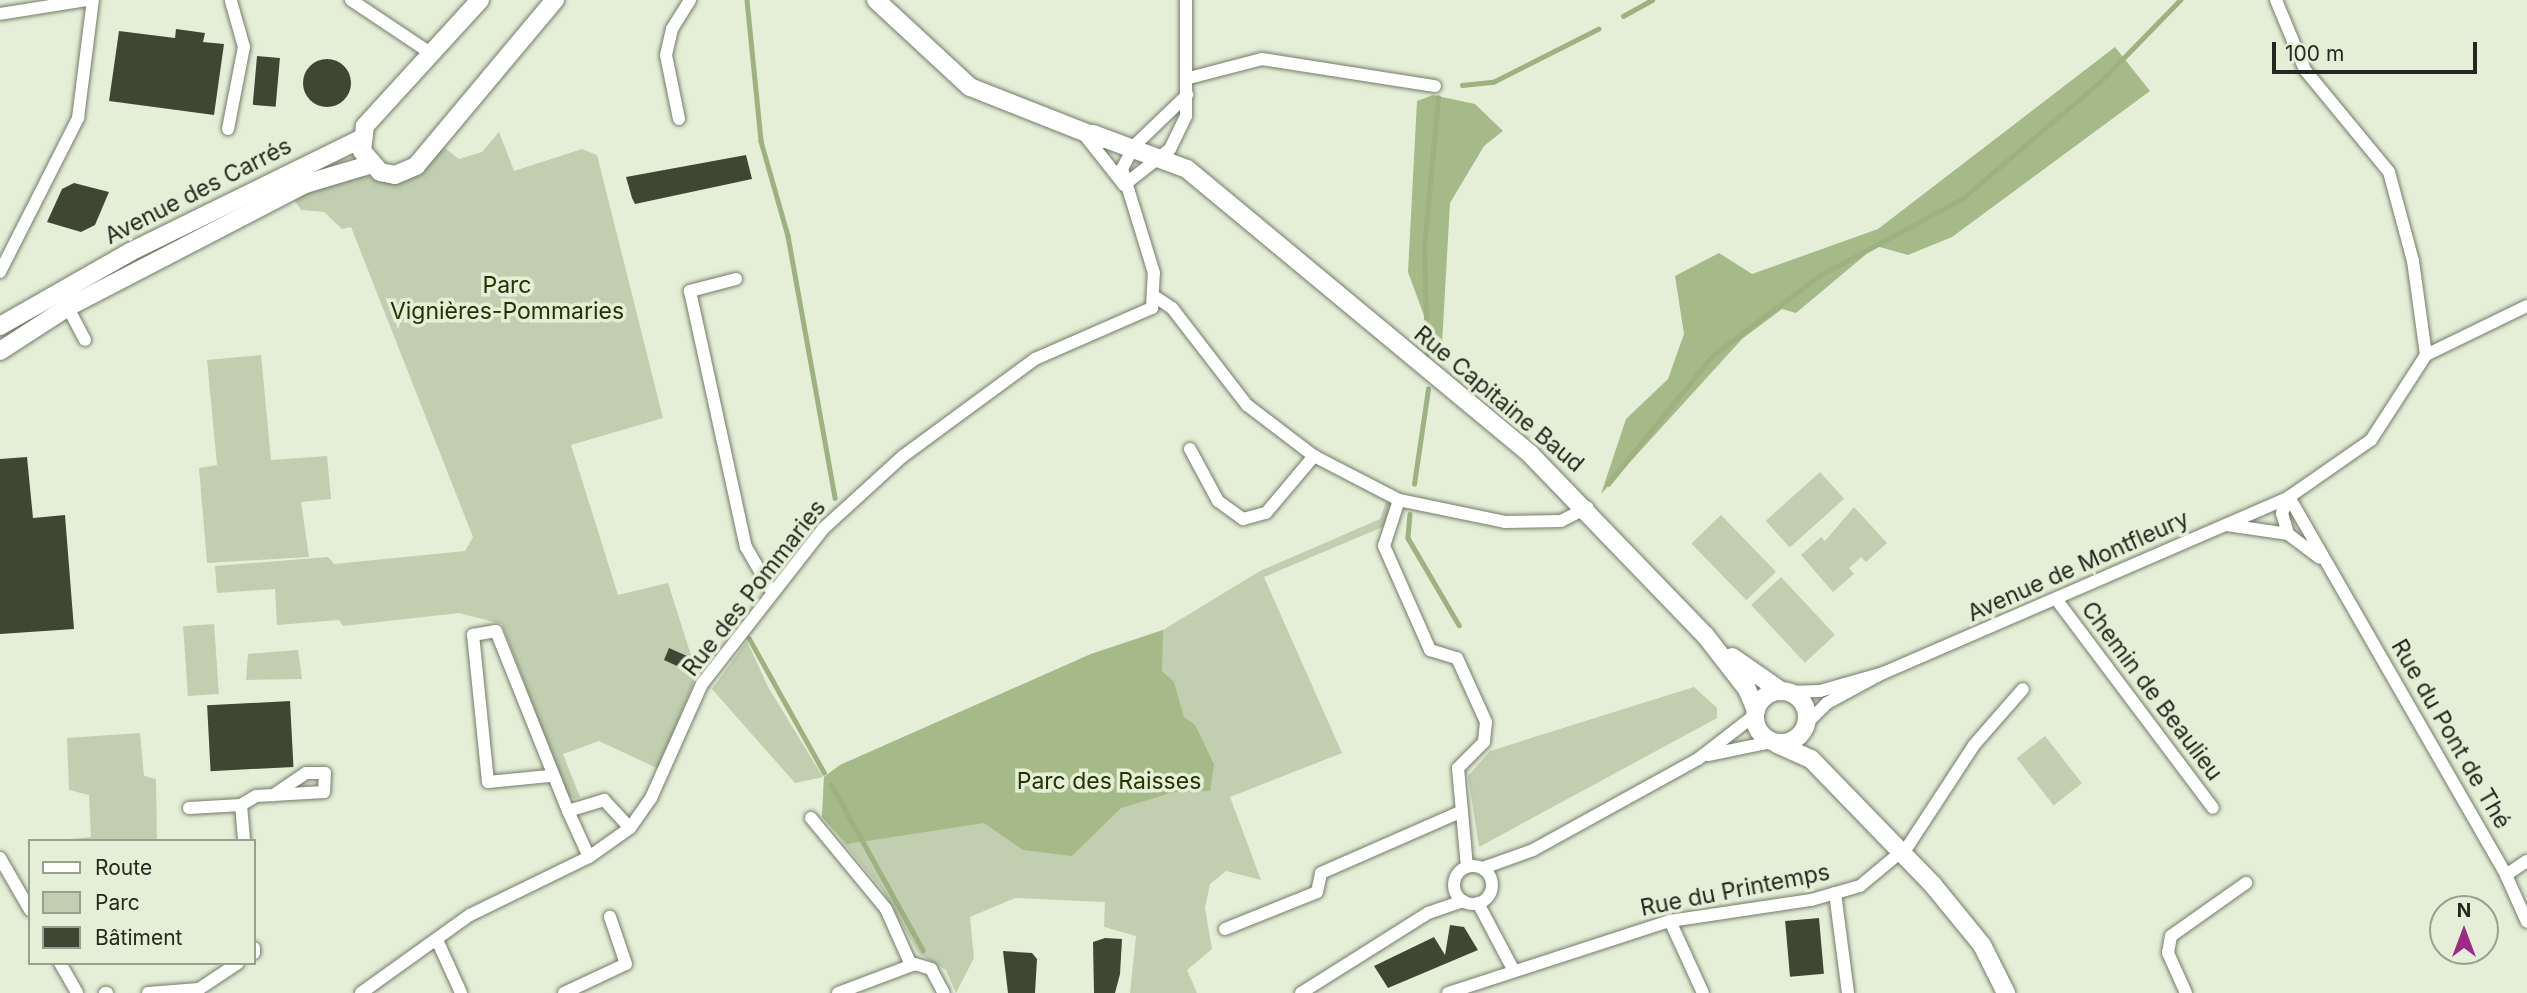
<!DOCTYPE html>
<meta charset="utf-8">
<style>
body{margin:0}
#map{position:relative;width:2527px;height:993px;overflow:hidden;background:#e5efd8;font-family:Inter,sans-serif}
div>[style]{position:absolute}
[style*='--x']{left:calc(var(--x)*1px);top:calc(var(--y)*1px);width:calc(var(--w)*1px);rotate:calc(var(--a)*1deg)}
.green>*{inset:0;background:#c1ceb0;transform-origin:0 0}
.forest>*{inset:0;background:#a6ba89}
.stream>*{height:4.5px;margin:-2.25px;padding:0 2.25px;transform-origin:2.25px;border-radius:2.25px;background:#9db181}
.building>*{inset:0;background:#3f4734;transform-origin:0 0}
.round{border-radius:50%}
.roads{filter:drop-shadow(0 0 2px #737c67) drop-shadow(0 0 2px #737c67)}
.minor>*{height:12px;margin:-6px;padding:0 6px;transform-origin:6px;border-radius:6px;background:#fff}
.minor>.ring{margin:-6px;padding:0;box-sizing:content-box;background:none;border:12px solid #fff;border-radius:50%}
.secondary>*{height:18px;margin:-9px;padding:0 9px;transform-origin:9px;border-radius:9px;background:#fff}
.secondary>.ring{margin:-9px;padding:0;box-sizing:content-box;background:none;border:18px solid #fff;border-radius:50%}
span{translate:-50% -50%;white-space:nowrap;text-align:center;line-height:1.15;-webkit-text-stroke:7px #e5efd8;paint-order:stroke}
.street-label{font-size:23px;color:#24281f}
.park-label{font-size:23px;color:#233400}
.legend{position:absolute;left:28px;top:839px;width:228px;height:126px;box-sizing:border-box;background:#e5efd8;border:2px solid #989f8e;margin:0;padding:9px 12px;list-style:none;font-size:21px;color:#24281f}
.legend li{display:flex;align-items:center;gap:14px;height:35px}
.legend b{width:35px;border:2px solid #989f8e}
.north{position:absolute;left:2429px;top:895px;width:70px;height:70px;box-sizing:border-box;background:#e5efd8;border:2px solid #989f8e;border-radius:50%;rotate:0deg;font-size:19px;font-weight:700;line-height:28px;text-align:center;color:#24281f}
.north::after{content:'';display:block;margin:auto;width:24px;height:32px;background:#9c2a87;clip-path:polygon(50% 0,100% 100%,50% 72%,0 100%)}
.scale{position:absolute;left:2272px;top:42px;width:205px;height:32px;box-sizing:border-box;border:4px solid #24281f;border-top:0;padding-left:9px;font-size:21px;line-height:24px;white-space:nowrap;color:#24281f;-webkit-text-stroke:5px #e5efd8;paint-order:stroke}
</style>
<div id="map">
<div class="green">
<div style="clip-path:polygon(499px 132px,514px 171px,582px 149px,597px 155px,663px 418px,571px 445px,618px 595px,668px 583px,697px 674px,659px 769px,599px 741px,563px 754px,580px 797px,575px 799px,567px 795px,502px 624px,459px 613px,343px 626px,339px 620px,277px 625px,275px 589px,217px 593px,215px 566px,328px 557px,334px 564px,465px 551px,473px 537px,351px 227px,342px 229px,324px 212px,301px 210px,293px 198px,363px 175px,389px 183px,441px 145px,459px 159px,482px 152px)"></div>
<div style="clip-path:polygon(261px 355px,271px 460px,327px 456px,331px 499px,301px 502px,309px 557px,207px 563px,199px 468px,217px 465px,207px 360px)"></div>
<div style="left:1820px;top:472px;width:36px;height:73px;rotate:48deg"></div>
<div style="clip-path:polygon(1387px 499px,1393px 501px,1385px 526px,1264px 577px,1342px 753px,1230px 797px,1261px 880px,1226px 871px,1210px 884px,1205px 908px,1212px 949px,1187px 970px,1197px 993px,1130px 993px,1136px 936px,1104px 927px,1105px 902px,1015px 898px,970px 917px,974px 958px,956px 993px,946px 970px,919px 954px,881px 888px,822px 817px,824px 777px,840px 765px,1091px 654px,1163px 630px,1260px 571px,1380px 519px)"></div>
<div style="clip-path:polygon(1854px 507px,1887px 543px,1866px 562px,1861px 557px,1849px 568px,1854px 574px,1833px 592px,1801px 555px,1821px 537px,1825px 541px)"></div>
<div style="left:1721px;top:515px;width:79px;height:41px;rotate:46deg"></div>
<div style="left:1781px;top:577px;width:79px;height:41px;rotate:47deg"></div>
<div style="left:214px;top:624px;width:70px;height:31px;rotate:86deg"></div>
<div style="clip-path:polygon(747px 641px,768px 687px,823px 777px,795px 783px,712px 689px)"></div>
<div style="clip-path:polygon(298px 650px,302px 679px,246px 680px,248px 654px)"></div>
<div style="clip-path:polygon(1694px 687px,1717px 708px,1717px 718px,1479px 847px,1468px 776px,1490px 751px)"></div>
<div style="clip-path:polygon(140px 733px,144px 776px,156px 779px,157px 841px,51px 841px,91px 837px,89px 795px,69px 790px,67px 738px)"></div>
<div style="left:2045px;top:736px;width:60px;height:36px;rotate:52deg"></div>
</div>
<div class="forest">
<div style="clip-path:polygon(2115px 47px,2150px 91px,1952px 237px,1908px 255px,1876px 246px,1796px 313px,1782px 309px,1742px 339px,1601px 494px,1626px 419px,1668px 379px,1684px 334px,1675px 276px,1719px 253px,1752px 274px,1878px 229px)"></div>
<div style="clip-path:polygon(1433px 95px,1475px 104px,1503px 131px,1484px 146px,1450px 203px,1441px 362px,1408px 272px,1417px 101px)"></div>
<div style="clip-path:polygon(1163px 630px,1162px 671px,1174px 682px,1184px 717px,1195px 725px,1214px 764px,1210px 791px,1174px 792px,1121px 808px,1072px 856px,1023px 850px,984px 823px,847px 844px,822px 817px,824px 777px,840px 765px,1091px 654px)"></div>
</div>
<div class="stream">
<div style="--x:747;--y:0;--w:142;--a:84.3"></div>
<div style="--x:761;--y:141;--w:99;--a:74.1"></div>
<div style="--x:788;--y:236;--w:266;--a:79.8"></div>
<div style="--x:1623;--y:16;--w:33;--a:-29"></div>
<div style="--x:1462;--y:85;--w:31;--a:-6"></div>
<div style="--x:1493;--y:82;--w:118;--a:-26.8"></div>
<div style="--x:1427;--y:355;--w:108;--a:-91.6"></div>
<div style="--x:1424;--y:247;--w:150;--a:-84.6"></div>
<div style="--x:1414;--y:484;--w:96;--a:-81.6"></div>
<div style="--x:1608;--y:484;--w:165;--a:-50.9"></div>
<div style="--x:1712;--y:356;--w:134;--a:-36.8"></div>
<div style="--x:1819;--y:276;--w:164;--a:-28.4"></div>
<div style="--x:1963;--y:198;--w:180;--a:-40.3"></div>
<div style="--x:2100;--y:82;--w:115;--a:-45.7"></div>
<div style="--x:1410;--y:514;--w:24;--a:95"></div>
<div style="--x:1408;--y:538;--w:101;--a:59.6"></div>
<div style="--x:749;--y:638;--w:154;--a:60.8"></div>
<div style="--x:831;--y:784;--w:190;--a:61"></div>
</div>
<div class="building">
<div style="clip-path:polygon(176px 29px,205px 33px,203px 42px,224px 44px,214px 115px,109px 101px,119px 31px,175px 38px)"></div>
<div style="left:257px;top:56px;width:23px;height:49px;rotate:5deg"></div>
<div class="round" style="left:303px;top:59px;width:48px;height:48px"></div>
<div style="clip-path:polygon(746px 155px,752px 179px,635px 204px,632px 198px,626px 177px)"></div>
<div style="clip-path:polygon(74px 183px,109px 192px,95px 225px,81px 232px,47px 222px,62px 189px)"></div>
<div style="clip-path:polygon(27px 457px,33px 518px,65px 515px,74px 629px,0 634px,0 459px)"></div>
<div style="clip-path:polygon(669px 648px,687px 656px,688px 671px,664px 660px)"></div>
<div style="left:290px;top:701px;width:66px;height:83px;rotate:87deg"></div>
<div style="left:1819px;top:918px;width:56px;height:34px;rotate:85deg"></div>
<div style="clip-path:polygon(1450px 925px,1464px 927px,1478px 950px,1388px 988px,1374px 966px,1434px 937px,1445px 955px)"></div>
<div style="clip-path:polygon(1105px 938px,1122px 939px,1120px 974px,1115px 993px,1094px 993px,1093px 942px)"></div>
<div style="clip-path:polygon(1003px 951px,1032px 953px,1037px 959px,1035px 993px,1008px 993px)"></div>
</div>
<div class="roads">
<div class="minor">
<div style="--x:351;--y:0;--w:90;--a:33.7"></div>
<div style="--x:2276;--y:0;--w:76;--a:67.5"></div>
<div style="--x:2305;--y:70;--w:132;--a:50.5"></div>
<div style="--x:2389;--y:172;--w:92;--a:74.9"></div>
<div style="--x:2413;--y:261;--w:95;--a:82.1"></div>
<div style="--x:0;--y:14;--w:88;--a:-9.1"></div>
<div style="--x:1189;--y:78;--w:75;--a:-14.6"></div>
<div style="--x:1262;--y:59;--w:175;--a:8.9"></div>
<div style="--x:679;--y:119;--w:65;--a:-101.5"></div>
<div style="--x:666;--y:55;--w:27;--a:-77"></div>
<div style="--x:672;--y:29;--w:34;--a:-58"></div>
<div style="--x:228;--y:129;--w:84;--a:-79"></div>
<div style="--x:244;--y:47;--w:48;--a:-105.8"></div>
<div style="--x:1083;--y:133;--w:66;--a:51.7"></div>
<div style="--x:1124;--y:185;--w:58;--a:-38"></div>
<div style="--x:1170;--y:149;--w:37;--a:-64"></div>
<div style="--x:1186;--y:116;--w:116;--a:-90"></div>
<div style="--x:0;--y:272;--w:173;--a:-63.1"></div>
<div style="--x:78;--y:118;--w:119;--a:-82.8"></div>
<div style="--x:736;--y:279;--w:48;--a:165.4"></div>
<div style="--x:690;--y:291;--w:262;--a:77.7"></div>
<div style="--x:746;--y:547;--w:52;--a:60"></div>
<div style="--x:1157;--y:298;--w:18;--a:34"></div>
<div style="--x:1172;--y:308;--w:123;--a:52.3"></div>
<div style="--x:1247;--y:405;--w:84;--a:37.3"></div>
<div style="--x:1314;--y:456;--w:96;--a:27.4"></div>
<div style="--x:1399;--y:500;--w:108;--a:11.7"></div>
<div style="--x:1505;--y:522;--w:56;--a:-1"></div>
<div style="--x:1561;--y:521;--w:30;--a:-27"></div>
<div style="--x:64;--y:300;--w:45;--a:62.3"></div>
<div style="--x:1190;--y:449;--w:59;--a:61.7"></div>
<div style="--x:1218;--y:501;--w:31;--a:36"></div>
<div style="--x:1243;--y:519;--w:24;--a:-15"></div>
<div style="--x:1266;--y:513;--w:75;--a:-49.9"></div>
<div style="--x:2289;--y:497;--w:436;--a:60.1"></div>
<div style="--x:2506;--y:875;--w:51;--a:65.9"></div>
<div style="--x:1399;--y:500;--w:48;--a:108.1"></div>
<div style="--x:1384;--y:546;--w:114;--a:66.1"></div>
<div style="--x:1430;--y:650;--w:28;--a:17"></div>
<div style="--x:1457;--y:658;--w:70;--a:65.6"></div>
<div style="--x:1486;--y:722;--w:20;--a:96"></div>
<div style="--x:1484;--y:742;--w:37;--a:135"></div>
<div style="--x:1458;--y:768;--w:99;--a:84.8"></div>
<div style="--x:2227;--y:525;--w:62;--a:8.4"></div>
<div style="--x:2288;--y:534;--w:39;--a:37"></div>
<div style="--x:2288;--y:534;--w:22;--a:-106"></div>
<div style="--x:2282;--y:513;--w:17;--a:-66"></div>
<div style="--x:2056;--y:599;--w:261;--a:53.1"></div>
<div style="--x:1788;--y:692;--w:32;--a:-2"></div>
<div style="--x:1820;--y:691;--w:66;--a:-15.9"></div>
<div style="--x:1883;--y:673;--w:443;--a:-23.4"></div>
<div style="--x:2289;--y:497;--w:100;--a:-34.8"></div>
<div style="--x:2371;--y:440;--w:101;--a:-57.1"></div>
<div style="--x:2426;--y:355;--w:112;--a:-25.9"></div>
<div style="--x:1808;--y:722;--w:27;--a:-45"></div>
<div style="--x:1827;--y:703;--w:59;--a:-28.3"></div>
<div style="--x:1708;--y:755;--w:64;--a:-11.7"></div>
<div style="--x:549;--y:776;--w:61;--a:174.4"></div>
<div style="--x:488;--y:782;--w:148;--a:-95.8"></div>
<div style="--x:473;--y:635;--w:23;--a:-10"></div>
<div style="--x:496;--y:631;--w:194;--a:68.2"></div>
<div style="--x:241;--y:805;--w:17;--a:-31"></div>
<div style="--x:256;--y:796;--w:68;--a:-3.4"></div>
<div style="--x:324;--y:792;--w:19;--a:-87"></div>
<div style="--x:325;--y:773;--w:19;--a:180"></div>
<div style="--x:306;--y:773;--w:40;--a:146"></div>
<div style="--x:189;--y:808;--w:52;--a:-3.3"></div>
<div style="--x:241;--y:805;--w:36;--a:85"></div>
<div style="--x:811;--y:818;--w:118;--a:50.5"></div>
<div style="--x:886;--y:909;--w:61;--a:65.9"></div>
<div style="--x:589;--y:857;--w:51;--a:-114.5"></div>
<div style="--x:568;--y:811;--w:38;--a:-17"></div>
<div style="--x:604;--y:800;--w:38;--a:47"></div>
<div style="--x:0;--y:858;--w:60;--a:60"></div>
<div class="ring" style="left:1454px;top:866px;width:26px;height:26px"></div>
<div style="--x:1483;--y:868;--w:53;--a:-19.8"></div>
<div style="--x:1533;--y:850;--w:188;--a:-28.9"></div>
<div style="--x:1698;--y:759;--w:72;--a:-37.7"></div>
<div style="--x:2506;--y:875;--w:25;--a:-34"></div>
<div style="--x:1835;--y:893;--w:101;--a:82.6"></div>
<div style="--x:1478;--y:903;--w:75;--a:62.1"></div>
<div style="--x:1670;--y:921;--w:79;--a:65.4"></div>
<div style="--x:1225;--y:929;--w:99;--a:-21.9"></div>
<div style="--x:1317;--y:892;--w:19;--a:-78"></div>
<div style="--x:1321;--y:873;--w:152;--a:-23.7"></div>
<div style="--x:437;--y:940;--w:58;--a:65.6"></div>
<div style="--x:254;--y:948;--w:5;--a:90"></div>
<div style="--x:60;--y:963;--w:34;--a:60"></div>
<div style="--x:105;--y:993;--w:2;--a:0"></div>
<div style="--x:148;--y:993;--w:51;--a:-4.5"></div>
<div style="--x:199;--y:989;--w:47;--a:-33.7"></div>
<div style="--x:361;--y:993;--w:134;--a:-35.6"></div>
<div style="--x:470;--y:915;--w:132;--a:-26"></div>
<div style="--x:589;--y:857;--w:50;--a:-35.3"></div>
<div style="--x:630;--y:828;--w:37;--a:-55"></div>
<div style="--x:651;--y:798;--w:125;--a:-65.9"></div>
<div style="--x:702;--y:684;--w:197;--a:-52"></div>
<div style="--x:823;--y:529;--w:108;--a:-42.4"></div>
<div style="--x:903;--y:456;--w:164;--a:-36.3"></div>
<div style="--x:1035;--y:359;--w:128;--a:-23.6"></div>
<div style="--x:1152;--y:308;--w:35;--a:-87"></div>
<div style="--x:1154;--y:273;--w:109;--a:-107.1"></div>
<div style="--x:1122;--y:169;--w:26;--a:-62"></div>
<div style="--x:1134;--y:146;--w:74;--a:-43.9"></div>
<div style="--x:564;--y:993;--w:68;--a:-25.1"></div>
<div style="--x:626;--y:964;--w:50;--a:-108.8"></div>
<div style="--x:838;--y:993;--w:82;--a:-20.6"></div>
<div style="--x:915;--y:964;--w:17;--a:17"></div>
<div style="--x:931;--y:969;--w:27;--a:62"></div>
<div style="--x:1301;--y:993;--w:150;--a:-32.2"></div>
<div style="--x:1428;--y:913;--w:37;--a:-19"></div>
<div style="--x:1448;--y:993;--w:233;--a:-18"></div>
<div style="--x:1670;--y:921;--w:143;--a:-8.5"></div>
<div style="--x:1811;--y:900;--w:51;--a:-15.9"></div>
<div style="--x:1860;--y:886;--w:62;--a:-39.8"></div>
<div style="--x:1908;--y:846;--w:121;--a:-56.8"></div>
<div style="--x:1974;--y:745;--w:74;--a:-48.8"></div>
<div style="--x:2186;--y:993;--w:44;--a:-114.2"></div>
<div style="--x:2168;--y:953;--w:17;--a:-80"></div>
<div style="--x:2171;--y:936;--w:92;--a:-35.2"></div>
</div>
<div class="secondary">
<div style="--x:480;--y:0;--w:171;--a:132.4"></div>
<div style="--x:365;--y:126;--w:25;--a:97"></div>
<div style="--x:362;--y:151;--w:28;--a:49"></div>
<div style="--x:380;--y:172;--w:15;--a:11"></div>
<div style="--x:395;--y:175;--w:23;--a:-23"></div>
<div style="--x:416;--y:166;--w:217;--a:-50.1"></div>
<div style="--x:876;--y:0;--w:128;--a:42.8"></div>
<div style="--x:970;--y:87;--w:142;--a:21.5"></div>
<div style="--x:1093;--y:134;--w:100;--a:20.4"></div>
<div style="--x:1187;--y:169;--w:446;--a:39.7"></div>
<div style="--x:1530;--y:454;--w:252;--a:46"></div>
<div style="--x:1705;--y:635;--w:68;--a:52.1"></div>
<div style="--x:1747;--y:689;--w:23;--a:67"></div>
<div style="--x:0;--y:326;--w:150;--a:-29.6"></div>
<div style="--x:130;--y:252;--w:257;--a:-26.1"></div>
<div style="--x:0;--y:351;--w:81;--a:-32.9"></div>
<div style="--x:68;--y:307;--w:267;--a:-27.4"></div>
<div style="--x:305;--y:184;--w:67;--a:-16.5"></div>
<div style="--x:1732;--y:657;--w:60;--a:34.8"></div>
<div class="ring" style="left:1755px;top:691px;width:34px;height:34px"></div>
<div style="--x:1777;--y:744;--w:37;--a:24"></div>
<div style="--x:1811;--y:759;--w:175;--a:45.9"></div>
<div style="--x:1933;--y:885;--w:77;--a:50.8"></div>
<div style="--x:1982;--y:945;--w:54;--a:63.4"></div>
</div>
</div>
<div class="street-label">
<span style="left:198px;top:191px;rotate:-27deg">Avenue des Carrés</span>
<span style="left:1499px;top:399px;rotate:40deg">Rue Capitaine Baud</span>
<span style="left:2078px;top:566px;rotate:-24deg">Avenue de Montfleury</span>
<span style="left:754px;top:588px;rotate:-52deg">Rue des Pommaries</span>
<span style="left:2152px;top:691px;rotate:53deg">Chemin de Beaulieu</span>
<span style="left:2451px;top:734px;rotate:60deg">Rue du Pont de Thé</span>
<span style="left:1735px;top:890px;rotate:-11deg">Rue du Printemps</span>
</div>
<div class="park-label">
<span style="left:507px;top:298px">Parc<br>Vignières-Pommaries</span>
<span style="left:1109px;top:781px">Parc des Raisses</span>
</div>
<ul class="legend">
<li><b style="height:9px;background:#fff"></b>Route</li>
<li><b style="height:19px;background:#c1ceb0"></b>Parc</li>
<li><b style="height:19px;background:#3f4734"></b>Bâtiment</li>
</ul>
<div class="north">N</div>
<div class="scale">100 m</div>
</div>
